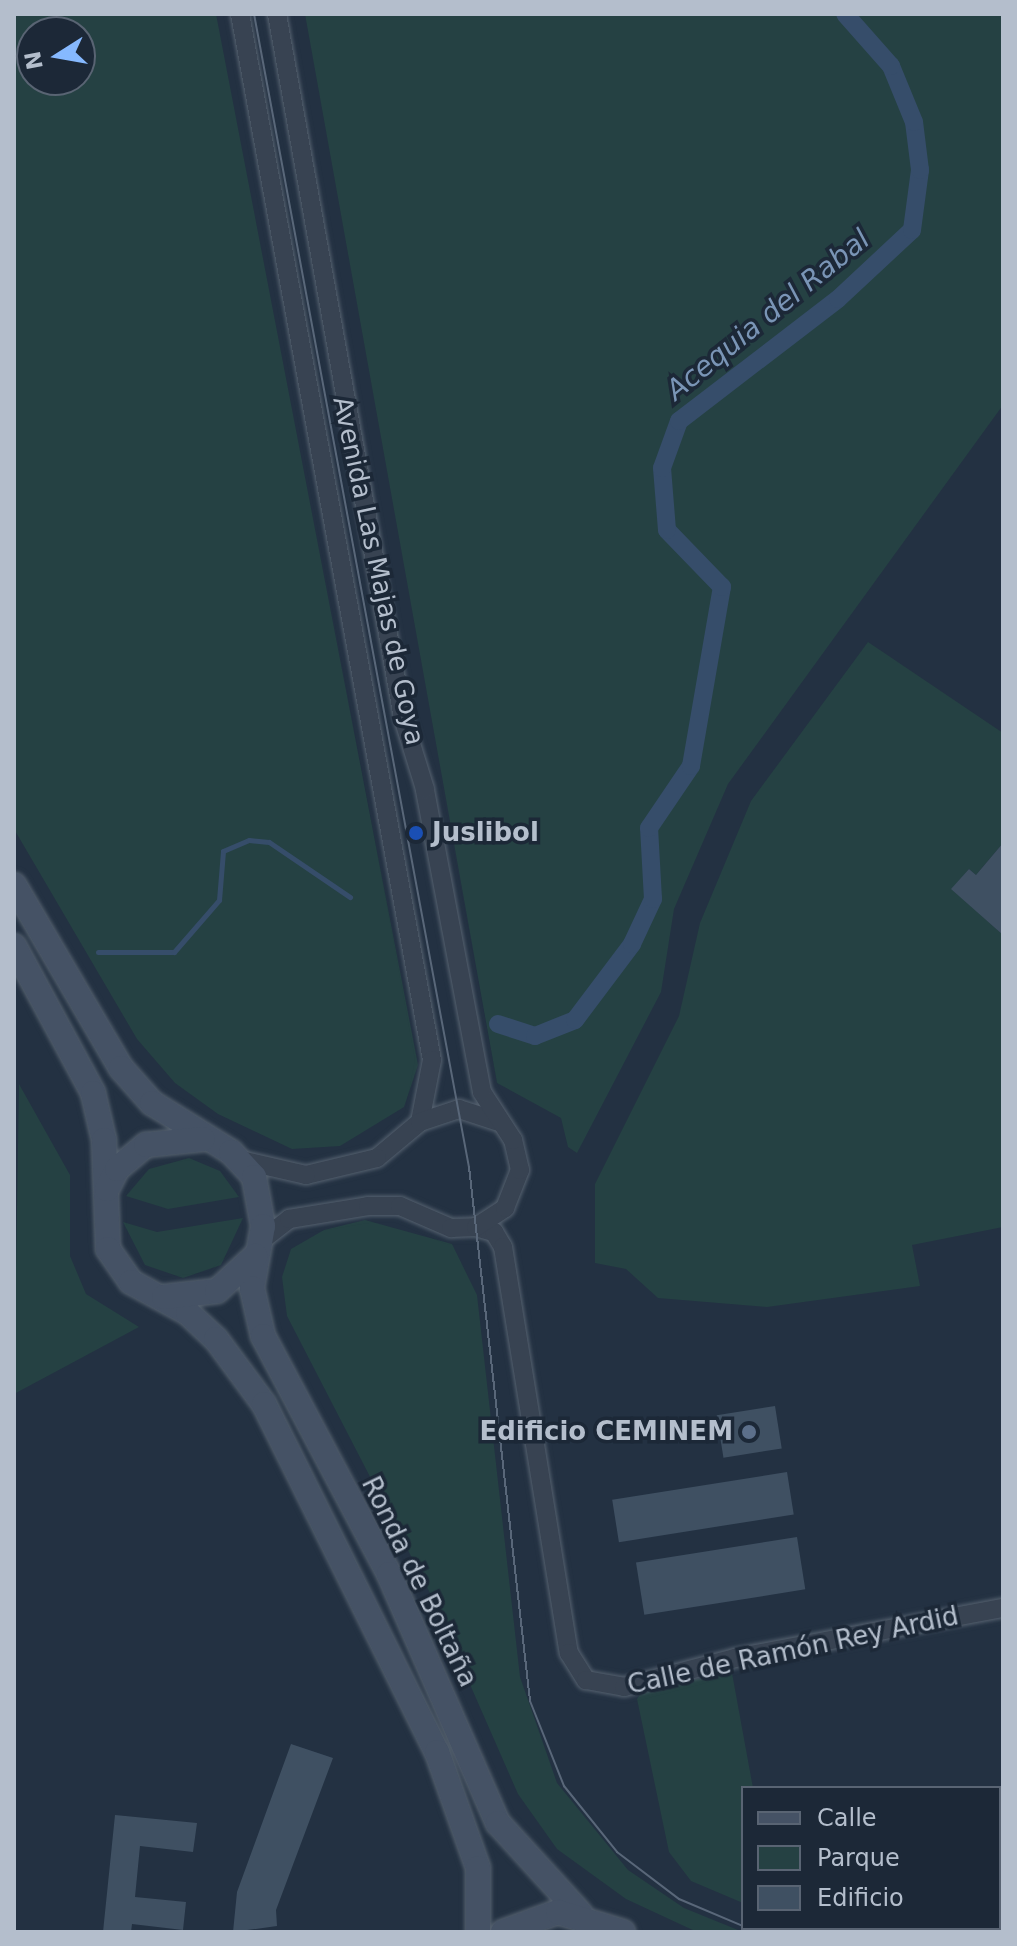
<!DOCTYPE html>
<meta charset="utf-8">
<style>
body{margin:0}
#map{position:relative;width:1017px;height:1946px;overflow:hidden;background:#233142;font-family:"DejaVu Sans",sans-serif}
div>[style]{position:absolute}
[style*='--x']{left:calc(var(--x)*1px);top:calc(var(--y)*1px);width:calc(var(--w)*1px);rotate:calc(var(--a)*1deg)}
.green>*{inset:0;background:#254143}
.stream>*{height:5px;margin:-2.5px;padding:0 2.5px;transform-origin:2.5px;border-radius:2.5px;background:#364d6a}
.canal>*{height:18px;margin:-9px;padding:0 9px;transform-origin:9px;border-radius:9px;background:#364d6a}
.building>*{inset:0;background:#3f5062;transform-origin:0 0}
.roads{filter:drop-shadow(0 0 2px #55616f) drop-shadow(0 0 2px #55616f)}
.street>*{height:18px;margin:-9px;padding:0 9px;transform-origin:9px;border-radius:9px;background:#384352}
.secondary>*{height:24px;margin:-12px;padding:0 12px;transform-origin:12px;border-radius:12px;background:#455265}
.tram>*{height:2px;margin:-1px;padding:0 1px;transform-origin:1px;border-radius:1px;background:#596779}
.dots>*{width:22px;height:22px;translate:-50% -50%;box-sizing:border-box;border:4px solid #1c2837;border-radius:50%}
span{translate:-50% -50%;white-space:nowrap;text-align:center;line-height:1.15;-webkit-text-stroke:7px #1c2837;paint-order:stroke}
.street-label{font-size:26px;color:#b4becc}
.poi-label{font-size:26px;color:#b4becc;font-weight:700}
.left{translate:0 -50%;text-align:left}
.right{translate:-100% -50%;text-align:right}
.water-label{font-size:28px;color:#7a95b6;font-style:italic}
.frame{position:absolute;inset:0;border:16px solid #b4becc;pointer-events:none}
.legend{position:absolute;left:741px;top:1786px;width:260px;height:144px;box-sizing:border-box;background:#1c2837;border:2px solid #596473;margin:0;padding:10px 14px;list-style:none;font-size:24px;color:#b4becc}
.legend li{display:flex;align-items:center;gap:16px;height:40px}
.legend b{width:40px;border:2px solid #596473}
.north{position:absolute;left:16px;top:16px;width:80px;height:80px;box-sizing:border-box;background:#1c2837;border:2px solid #596473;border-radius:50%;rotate:259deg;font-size:22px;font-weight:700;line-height:32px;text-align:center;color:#b4becc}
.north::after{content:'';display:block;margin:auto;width:28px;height:36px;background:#86b9ff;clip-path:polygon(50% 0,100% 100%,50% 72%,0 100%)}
</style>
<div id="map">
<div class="green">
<div style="clip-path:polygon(evenodd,14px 14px,216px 14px,418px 1065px,404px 1107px,340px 1146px,292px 1149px,218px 1114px,175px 1083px,137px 1039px,14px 829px,14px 14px,80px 32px,80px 80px,32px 80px,32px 32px,80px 32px)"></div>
<div style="clip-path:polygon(305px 14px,1003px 14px,1003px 405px,728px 784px,674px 909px,661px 992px,577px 1153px,568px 1147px,561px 1118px,497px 1083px)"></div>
<div style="clip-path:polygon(868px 642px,1003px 733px,1003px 843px,976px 875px,969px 869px,952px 889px,1003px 935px,1003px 1227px,912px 1245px,920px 1286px,767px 1307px,658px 1298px,626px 1269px,595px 1263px,595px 1184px,679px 1016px,700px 923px,751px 801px)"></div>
<div style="clip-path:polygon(19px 1084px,70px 1175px,70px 1256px,86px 1294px,139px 1327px,14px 1394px)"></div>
<div style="clip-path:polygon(189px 1158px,220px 1171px,239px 1197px,168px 1209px,126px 1196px,149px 1169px)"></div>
<div style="clip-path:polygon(243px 1218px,221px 1265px,183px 1278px,145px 1265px,123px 1222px,157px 1232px)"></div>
<div style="clip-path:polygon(365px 1220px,452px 1244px,477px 1295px,520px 1677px,557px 1783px,628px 1870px,684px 1908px,743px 1932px,697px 1932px,626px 1899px,557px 1849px,518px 1794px,429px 1591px,287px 1316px,282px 1277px,291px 1249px,324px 1230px)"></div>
<div style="clip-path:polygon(732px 1673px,753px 1788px,743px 1788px,743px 1903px,691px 1881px,669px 1852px,637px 1699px,645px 1688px)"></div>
<div style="clip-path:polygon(999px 1815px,1003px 1815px,999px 1900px)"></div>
<div style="clip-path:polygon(829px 1928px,995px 1928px,829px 1932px)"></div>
</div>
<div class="stream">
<div style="--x:98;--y:952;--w:76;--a:0"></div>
<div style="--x:174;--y:952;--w:69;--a:-49.1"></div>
<div style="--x:219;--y:900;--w:49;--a:-85.3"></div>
<div style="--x:223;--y:851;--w:28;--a:-23"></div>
<div style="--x:249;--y:840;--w:20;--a:6"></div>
<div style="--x:269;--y:842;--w:98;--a:34.2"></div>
</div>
<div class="canal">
<div style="--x:498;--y:1024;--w:39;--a:18"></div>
<div style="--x:535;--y:1036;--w:43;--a:-21.8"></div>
<div style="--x:575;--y:1020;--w:95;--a:-53.1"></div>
<div style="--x:632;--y:944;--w:50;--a:-65"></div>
<div style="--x:653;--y:899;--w:71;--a:-93.2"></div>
<div style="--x:649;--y:828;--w:75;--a:-55.9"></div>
<div style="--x:691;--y:766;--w:182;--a:-80.2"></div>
<div style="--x:722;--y:587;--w:79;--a:-134"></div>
<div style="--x:667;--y:530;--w:62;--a:-94.6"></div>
<div style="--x:662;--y:468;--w:50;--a:-70.1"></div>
<div style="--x:679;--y:421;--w:200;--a:-37.5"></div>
<div style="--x:838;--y:299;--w:101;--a:-43"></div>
<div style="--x:912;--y:230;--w:61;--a:-82.4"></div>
<div style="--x:920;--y:170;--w:48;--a:-97.1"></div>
<div style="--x:914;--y:122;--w:61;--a:-112.3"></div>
<div style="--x:891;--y:66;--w:69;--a:-131.5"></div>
</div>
<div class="building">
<div style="clip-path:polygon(1003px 843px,1003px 935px,951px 889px,969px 869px,976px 875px)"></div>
<div style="left:775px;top:1406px;width:43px;height:59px;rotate:81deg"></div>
<div style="left:787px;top:1472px;width:43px;height:177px;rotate:81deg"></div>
<div style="left:797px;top:1537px;width:53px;height:163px;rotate:81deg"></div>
<div style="clip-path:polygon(291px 1744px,333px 1758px,276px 1910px,277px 1926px,233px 1932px,237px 1892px)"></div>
<div style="clip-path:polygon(115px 1815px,197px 1823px,193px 1852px,140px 1846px,135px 1897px,186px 1902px,183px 1930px,132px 1924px,131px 1932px,103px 1932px)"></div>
</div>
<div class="roads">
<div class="street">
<div style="--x:240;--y:14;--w:1063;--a:79.6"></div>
<div style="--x:432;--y:1060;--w:63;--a:101"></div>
<div style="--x:420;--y:1122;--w:56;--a:140.1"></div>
<div style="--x:377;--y:1158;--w:73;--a:166.5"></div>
<div style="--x:306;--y:1175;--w:67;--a:-167"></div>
<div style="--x:420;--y:1122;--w:41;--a:-18.4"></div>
<div style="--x:459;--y:1109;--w:40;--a:18"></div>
<div style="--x:476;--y:1227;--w:19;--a:16"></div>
<div style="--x:494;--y:1232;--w:17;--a:59"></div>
<div style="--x:503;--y:1247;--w:411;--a:80.8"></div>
<div style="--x:569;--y:1653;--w:32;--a:58"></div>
<div style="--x:586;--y:1680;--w:39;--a:10"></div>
<div style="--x:624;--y:1687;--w:115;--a:-14.6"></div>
<div style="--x:735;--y:1658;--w:273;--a:-10.6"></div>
<div style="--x:261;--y:1241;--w:36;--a:-38"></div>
<div style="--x:289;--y:1219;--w:80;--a:-9.3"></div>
<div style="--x:368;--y:1206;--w:32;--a:0"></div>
<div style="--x:400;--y:1206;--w:56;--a:23.3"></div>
<div style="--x:451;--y:1228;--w:25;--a:-2"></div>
<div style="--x:476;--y:1227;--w:35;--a:-33"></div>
<div style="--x:505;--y:1208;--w:41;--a:-68.5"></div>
<div style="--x:520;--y:1170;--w:31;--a:-103"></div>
<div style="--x:513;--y:1140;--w:57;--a:-122.9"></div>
<div style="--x:482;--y:1092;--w:308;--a:-100.7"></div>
<div style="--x:425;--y:789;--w:74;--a:-107.2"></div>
<div style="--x:403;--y:718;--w:715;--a:-100.15"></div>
</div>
<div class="secondary">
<div style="--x:14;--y:885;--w:212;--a:59.7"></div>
<div style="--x:121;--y:1068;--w:47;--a:48.5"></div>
<div style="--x:152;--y:1103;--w:93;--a:31.8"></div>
<div style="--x:231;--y:1152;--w:34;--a:47"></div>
<div style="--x:254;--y:1177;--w:50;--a:79.6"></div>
<div style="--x:263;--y:1226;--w:63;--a:100.1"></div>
<div style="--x:252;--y:1288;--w:49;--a:77.1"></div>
<div style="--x:263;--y:1336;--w:269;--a:62.1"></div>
<div style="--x:389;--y:1574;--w:272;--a:66.4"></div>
<div style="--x:498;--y:1823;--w:122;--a:47.7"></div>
<div style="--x:14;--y:946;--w:167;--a:61.7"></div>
<div style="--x:93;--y:1093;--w:48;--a:76.8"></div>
<div style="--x:104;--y:1140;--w:109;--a:87.9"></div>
<div style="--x:108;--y:1249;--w:40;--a:55.1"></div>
<div style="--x:131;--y:1282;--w:65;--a:28.5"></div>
<div style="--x:188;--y:1313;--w:38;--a:43"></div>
<div style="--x:216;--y:1339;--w:81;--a:53.6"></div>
<div style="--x:264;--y:1404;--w:389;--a:63.6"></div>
<div style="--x:437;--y:1752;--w:123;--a:70.5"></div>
<div style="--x:478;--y:1868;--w:64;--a:90"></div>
<div style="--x:107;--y:1189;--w:22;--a:-63"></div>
<div style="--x:117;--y:1169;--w:38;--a:-40"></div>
<div style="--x:146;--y:1145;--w:57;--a:-6"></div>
<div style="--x:164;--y:1297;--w:53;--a:-6.5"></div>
<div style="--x:217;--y:1291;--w:52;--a:-42.6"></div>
<div style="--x:503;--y:1932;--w:59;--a:-20"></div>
<div style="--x:558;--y:1912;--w:68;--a:17.1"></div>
</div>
</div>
<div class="tram">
<div style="--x:254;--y:14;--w:1173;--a:79.44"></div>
<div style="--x:469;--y:1167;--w:537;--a:83.48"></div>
<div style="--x:530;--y:1701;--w:92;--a:68.2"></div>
<div style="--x:564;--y:1786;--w:85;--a:51.2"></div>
<div style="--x:617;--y:1852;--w:78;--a:37.2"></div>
<div style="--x:679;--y:1899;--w:69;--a:22.9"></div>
<div style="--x:999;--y:1919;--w:4;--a:0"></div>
<div style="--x:750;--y:1928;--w:16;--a:15"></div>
<div style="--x:792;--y:1928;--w:87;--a:0"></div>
<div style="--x:921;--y:1932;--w:26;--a:-9"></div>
</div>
<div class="dots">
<div style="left:416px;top:833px;background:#1a4fb4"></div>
<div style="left:749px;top:1432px;background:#5c6f8a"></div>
</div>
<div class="street-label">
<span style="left:378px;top:571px;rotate:78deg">Avenida Las Majas de Goya</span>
<span style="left:419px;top:1582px;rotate:64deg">Ronda de Boltaña</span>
<span style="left:793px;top:1651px;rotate:-12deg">Calle de Ramón Rey Ardid</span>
</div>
<div class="poi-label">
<span class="left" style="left:432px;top:833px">Juslibol</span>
<span class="right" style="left:733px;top:1432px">Edificio CEMINEM</span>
</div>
<div class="water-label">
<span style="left:768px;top:315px;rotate:-39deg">Acequia del Rabal</span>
</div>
<div class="frame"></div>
<ul class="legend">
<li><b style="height:10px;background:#455265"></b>Calle</li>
<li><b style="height:22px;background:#254143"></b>Parque</li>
<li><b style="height:22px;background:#3f5062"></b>Edificio</li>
</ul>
<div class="north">N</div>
</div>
